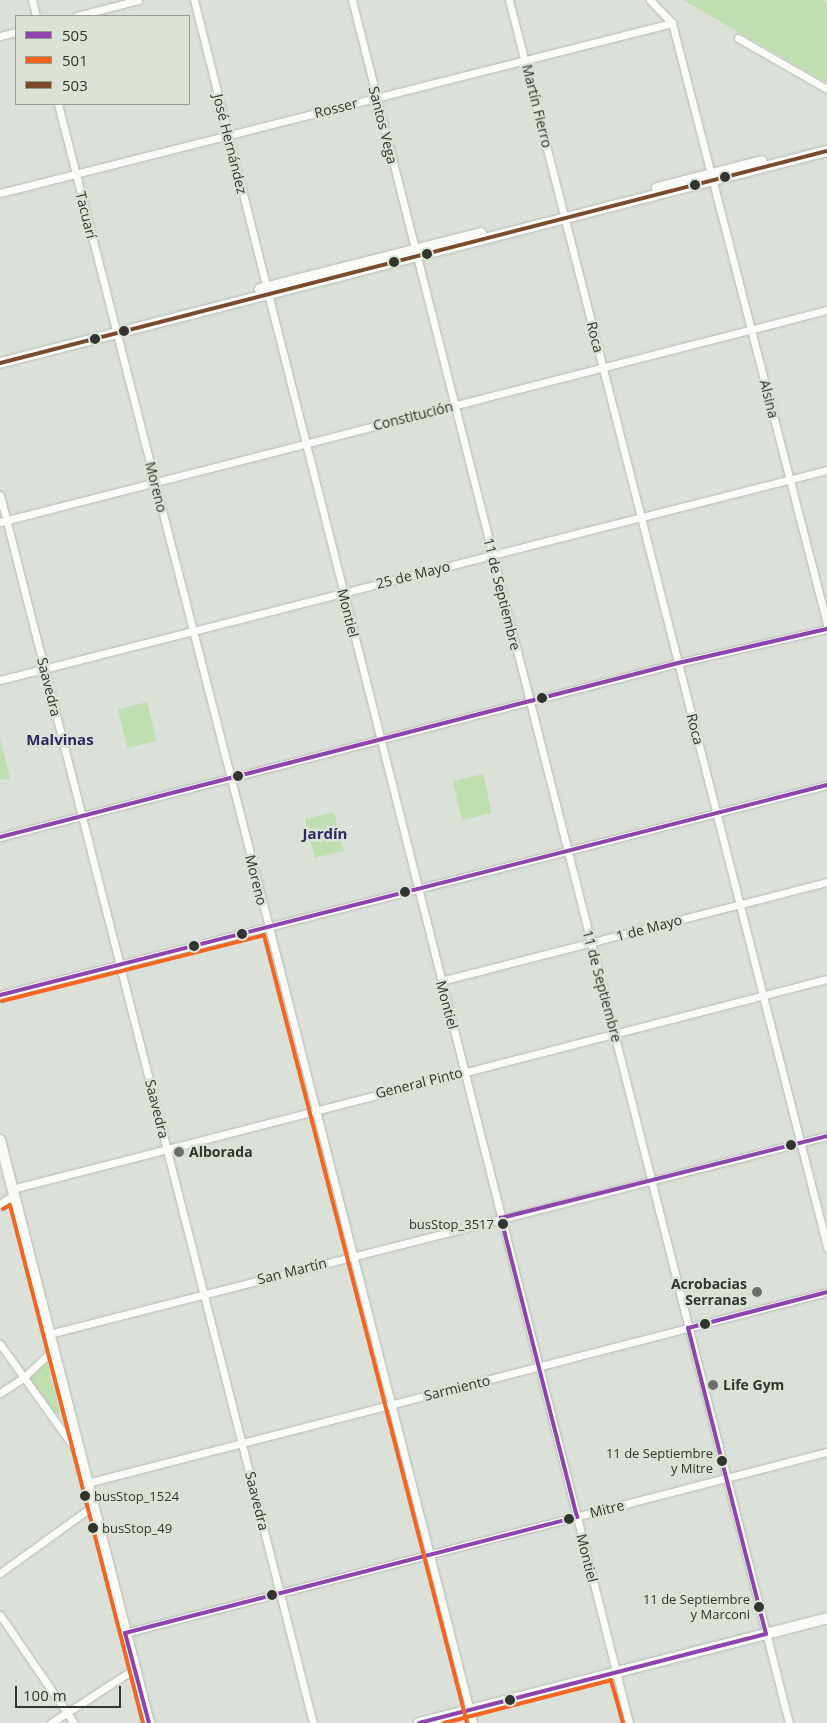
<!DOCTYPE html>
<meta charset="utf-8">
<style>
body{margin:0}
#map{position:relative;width:827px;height:1723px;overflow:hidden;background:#dbe0d9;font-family:"Open Sans",sans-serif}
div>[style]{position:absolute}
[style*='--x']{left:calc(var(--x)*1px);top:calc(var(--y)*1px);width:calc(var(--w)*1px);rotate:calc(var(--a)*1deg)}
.green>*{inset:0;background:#c0dfb0;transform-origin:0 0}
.roads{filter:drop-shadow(0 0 1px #b6bab4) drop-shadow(0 0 1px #b6bab4)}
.minor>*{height:7px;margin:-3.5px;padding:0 3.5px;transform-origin:3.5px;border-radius:3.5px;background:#fafaf9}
.secondary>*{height:10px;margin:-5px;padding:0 5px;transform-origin:5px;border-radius:5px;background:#fafaf9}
.bus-1>*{height:4px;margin:-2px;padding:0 2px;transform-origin:2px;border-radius:2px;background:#8e44ad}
.bus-2>*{height:4px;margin:-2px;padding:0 2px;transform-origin:2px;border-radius:2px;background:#f26522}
.bus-3>*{height:4px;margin:-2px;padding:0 2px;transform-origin:2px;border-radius:2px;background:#7a4b2a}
.dots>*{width:14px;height:14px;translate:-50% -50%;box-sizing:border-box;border:2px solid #dae3d6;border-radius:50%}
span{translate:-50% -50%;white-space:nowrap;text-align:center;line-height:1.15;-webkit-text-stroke:5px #dae3d6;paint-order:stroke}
.bus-label{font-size:13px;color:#31342f}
.right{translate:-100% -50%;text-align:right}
.left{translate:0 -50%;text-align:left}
.street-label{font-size:14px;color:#31342f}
.poi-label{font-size:14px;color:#31342f;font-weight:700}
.neighbourhood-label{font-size:15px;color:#2f2863;font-weight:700}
.legend{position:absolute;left:15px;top:15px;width:175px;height:90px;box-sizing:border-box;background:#dae3d6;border:1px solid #969d93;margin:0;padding:6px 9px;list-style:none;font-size:15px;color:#31342f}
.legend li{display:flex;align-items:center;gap:10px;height:25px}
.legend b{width:25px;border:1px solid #969d93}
.scale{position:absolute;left:15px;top:1686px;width:106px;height:22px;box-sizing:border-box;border:2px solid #31342f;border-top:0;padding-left:6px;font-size:15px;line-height:18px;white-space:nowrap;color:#31342f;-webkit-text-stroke:4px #dae3d6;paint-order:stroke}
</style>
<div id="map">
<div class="green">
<div style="clip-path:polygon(683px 0,823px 0,827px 3px,827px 83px)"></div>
<div style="left:147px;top:702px;width:40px;height:30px;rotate:76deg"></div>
<div style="clip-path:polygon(0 739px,10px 778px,0 780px)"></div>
<div style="left:483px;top:774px;width:40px;height:31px;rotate:77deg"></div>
<div style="left:334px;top:812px;width:40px;height:30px;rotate:76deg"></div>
<div style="clip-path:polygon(46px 1357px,60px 1412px,55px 1414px,28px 1375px)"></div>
</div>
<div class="roads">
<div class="minor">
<div style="--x:32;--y:0;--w:16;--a:76"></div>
<div style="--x:194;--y:0;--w:1777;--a:75.83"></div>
<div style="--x:352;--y:0;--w:1778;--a:75.77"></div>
<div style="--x:509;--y:0;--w:1287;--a:75.69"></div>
<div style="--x:650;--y:0;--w:32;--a:46"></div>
<div style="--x:672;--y:23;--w:621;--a:75.54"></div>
<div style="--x:77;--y:16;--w:63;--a:-14.7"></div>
<div style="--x:0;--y:36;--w:16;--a:-14"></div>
<div style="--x:738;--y:38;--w:103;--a:29.8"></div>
<div style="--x:58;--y:104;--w:1671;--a:75.62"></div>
<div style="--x:0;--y:193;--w:693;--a:-14.2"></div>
<div style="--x:0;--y:495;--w:1267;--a:75.7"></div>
<div style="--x:0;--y:522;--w:854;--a:-14.38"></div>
<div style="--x:0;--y:680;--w:853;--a:-14.25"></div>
<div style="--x:0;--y:837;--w:700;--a:-14.39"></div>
<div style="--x:678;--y:663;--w:153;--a:-12.9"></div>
<div style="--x:441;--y:981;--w:398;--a:-14.4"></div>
<div style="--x:0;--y:995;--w:853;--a:-14.25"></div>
<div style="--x:12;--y:1189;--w:842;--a:-14.45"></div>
<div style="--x:0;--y:1204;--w:17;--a:-33"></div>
<div style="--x:49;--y:1334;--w:803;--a:-14.28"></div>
<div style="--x:0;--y:1344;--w:134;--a:54.4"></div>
<div style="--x:0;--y:1393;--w:27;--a:-33"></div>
<div style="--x:23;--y:1378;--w:41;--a:-43"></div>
<div style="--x:87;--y:1483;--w:764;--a:-14.47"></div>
<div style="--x:0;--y:1573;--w:115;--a:-35.8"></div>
<div style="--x:0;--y:1615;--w:131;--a:55.6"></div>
<div style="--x:125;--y:1633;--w:725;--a:-14.46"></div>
<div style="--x:51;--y:1723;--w:99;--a:-33"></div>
</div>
<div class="secondary">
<div style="--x:657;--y:188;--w:108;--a:-14.4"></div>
<div style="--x:260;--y:289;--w:228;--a:-14.2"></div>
<div style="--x:0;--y:363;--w:854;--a:-14.38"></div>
<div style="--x:0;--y:1140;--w:602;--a:75.66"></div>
<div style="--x:419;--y:1723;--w:421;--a:-14.4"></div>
</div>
</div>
<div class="bus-1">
<div style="--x:0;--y:837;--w:700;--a:-14.39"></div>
<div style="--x:678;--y:663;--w:153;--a:-12.9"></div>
<div style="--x:0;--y:995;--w:853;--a:-14.25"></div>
<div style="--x:149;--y:1723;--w:93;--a:-104.9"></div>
<div style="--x:125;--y:1633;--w:467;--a:-14.4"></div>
<div style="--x:577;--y:1517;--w:309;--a:-104.3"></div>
<div style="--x:501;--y:1218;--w:336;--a:-14.1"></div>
<div style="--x:419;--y:1723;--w:358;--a:-14.4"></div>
<div style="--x:766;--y:1634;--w:316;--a:-104.3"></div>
<div style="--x:688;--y:1328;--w:144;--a:-14.5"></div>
</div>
<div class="bus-2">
<div style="--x:2;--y:1001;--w:270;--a:-14.1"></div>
<div style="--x:264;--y:935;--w:814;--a:75.55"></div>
<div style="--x:3;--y:1209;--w:8;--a:-30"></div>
<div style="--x:10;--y:1205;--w:535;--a:75.6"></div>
<div style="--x:444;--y:1723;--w:172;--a:-14.4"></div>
<div style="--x:611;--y:1680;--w:45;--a:74.4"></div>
</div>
<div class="bus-3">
<div style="--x:0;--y:363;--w:854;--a:-14.38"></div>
</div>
<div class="dots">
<div style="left:725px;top:177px;background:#31342f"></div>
<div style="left:695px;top:185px;background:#31342f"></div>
<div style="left:427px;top:254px;background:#31342f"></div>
<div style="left:394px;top:262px;background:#31342f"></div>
<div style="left:124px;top:331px;background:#31342f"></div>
<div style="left:95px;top:339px;background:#31342f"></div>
<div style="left:542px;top:698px;background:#31342f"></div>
<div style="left:238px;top:776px;background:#31342f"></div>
<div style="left:405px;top:892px;background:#31342f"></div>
<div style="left:242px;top:934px;background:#31342f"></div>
<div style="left:194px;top:946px;background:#31342f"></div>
<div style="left:791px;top:1145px;background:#31342f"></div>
<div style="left:179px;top:1152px;background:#6c706a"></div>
<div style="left:503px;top:1224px;background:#31342f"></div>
<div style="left:757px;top:1292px;background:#6c706a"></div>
<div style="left:705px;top:1324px;background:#31342f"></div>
<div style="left:713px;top:1385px;background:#6c706a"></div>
<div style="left:722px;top:1461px;background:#31342f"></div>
<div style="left:85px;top:1496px;background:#31342f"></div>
<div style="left:569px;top:1519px;background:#31342f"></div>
<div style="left:93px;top:1528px;background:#31342f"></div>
<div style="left:272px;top:1595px;background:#31342f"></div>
<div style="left:759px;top:1607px;background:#31342f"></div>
<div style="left:510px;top:1700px;background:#31342f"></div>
</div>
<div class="bus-label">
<span class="right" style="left:494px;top:1224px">busStop_3517</span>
<span class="right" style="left:713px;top:1461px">11 de Septiembre<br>y Mitre</span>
<span class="left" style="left:94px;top:1496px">busStop_1524</span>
<span class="left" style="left:102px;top:1528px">busStop_49</span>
<span class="right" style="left:750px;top:1607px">11 de Septiembre<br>y Marconi</span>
</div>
<div class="street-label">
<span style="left:537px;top:106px;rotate:76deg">Martín Fierro</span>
<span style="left:336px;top:108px;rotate:-14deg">Rosser</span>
<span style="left:383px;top:125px;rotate:76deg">Santos Vega</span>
<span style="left:230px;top:144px;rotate:76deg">José Hernández</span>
<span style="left:86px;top:215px;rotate:76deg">Tacuarí</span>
<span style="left:595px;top:337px;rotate:76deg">Roca</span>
<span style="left:769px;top:399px;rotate:76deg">Alsina</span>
<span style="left:413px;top:416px;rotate:-14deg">Constitución</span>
<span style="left:156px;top:487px;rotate:76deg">Moreno</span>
<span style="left:413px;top:575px;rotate:-14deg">25 de Mayo</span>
<span style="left:502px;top:594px;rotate:76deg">11 de Septiembre</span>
<span style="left:348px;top:613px;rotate:76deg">Montiel</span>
<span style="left:49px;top:687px;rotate:76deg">Saavedra</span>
<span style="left:695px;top:729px;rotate:76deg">Roca</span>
<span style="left:256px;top:880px;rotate:76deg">Moreno</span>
<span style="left:649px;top:928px;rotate:-15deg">1 de Mayo</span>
<span style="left:602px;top:986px;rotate:75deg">11 de Septiembre</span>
<span style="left:447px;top:1005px;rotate:75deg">Montiel</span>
<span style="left:419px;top:1083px;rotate:-14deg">General Pinto</span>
<span style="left:157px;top:1109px;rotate:76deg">Saavedra</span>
<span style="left:292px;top:1271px;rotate:-14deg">San Martín</span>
<span style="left:457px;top:1388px;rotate:-14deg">Sarmiento</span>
<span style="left:257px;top:1501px;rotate:76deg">Saavedra</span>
<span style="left:607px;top:1509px;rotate:-14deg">Mitre</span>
<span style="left:587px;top:1558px;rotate:76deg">Montiel</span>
</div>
<div class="poi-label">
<span class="left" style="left:189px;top:1152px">Alborada</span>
<span class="right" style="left:747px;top:1292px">Acrobacias<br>Serranas</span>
<span class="left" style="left:723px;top:1385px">Life Gym</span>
</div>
<div class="neighbourhood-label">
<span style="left:60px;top:740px">Malvinas</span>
<span style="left:325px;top:834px">Jardín</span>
</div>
<ul class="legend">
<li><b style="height:6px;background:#8e44ad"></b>505</li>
<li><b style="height:6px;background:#f26522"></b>501</li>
<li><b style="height:6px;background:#7a4b2a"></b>503</li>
</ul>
<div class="scale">100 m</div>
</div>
